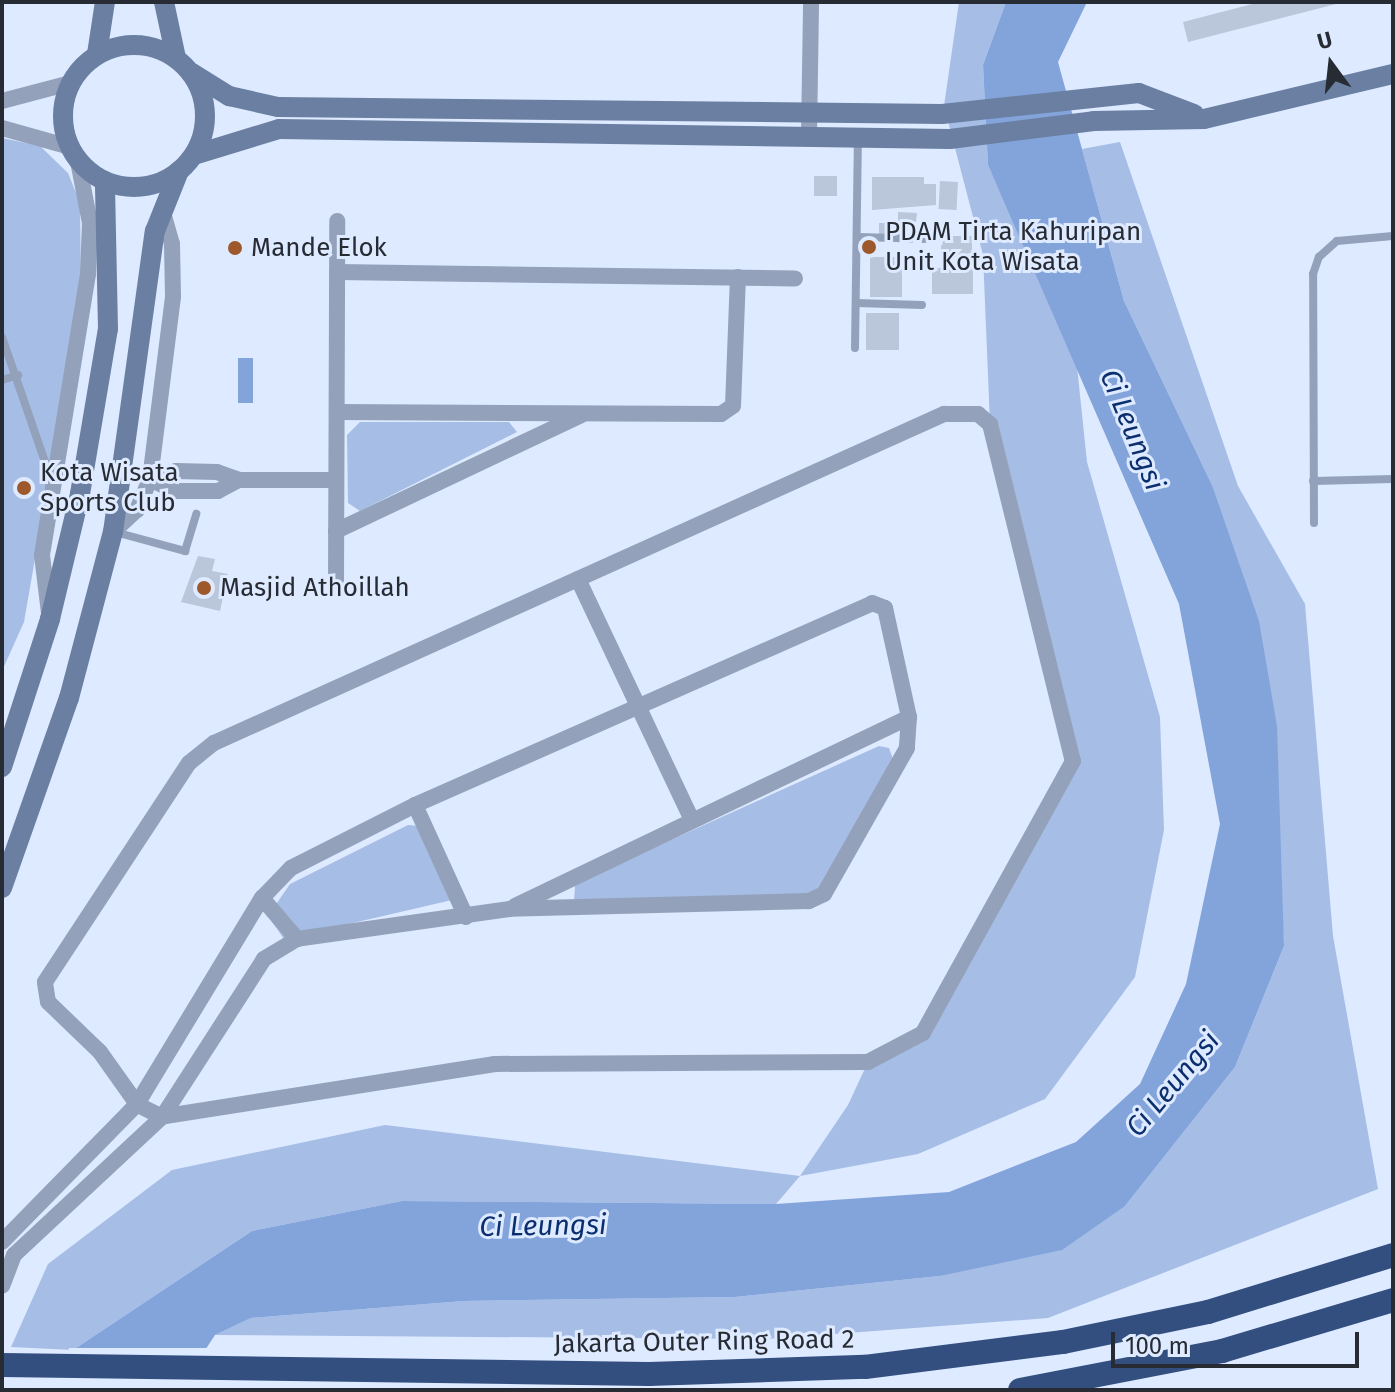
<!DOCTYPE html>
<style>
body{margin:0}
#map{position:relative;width:1395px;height:1392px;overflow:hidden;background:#deeaff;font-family:"Fira Sans",sans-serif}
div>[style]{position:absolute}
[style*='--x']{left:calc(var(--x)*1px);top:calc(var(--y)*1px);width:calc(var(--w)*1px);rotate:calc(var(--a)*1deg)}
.green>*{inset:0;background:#a6bde6}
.water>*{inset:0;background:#83a4db;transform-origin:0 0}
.pier>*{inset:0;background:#deeaff}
.building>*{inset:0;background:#bac6da;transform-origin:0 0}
.lane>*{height:8px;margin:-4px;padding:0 4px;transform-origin:4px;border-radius:4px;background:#93a2ba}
.street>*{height:16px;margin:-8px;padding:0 8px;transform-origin:8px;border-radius:8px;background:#93a2ba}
.secondary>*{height:20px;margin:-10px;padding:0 10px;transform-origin:10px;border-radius:10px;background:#6a7fa2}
.secondary>.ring{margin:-10px;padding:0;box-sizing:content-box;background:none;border:20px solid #6a7fa2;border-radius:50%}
.highway>*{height:24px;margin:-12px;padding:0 12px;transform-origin:12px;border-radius:12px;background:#334f80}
.dots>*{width:22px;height:22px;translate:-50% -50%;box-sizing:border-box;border:4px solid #deeaff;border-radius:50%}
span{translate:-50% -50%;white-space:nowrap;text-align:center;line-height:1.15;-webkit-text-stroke:6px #deeaff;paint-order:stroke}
.poi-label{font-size:26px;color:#272b33}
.left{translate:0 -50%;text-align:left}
.street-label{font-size:26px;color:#272b33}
.water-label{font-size:28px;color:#0a2e6e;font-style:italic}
.frame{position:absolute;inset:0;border:4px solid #272b33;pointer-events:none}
.north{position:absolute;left:1291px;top:24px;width:80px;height:80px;-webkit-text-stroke:6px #deeaff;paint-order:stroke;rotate:345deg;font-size:22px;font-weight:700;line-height:32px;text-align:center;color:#272b33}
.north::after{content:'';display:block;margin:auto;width:28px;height:36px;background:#272b33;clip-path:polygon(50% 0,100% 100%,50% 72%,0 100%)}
.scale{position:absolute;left:1111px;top:1332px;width:248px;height:36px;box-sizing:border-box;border:4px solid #272b33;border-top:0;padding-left:10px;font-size:24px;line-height:28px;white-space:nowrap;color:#272b33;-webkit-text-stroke:6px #deeaff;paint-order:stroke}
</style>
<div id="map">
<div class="green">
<div style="clip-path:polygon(959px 2px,1006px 2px,983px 65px,988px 165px,1076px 357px,1087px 462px,1160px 717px,1164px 830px,1135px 977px,1045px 1099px,918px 1154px,800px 1176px,776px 1204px,402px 1201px,252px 1231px,73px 1350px,11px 1347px,48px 1264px,172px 1170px,385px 1125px,800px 1176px,848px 1105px,868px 1062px,923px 1033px,1073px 761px,990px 424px,983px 255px,944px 106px)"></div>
<div style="clip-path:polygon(2px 138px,40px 146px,68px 173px,80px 203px,81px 293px,24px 622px,2px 671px)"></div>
<div style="clip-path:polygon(1120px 142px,1238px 486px,1305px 604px,1333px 936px,1378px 1189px,1048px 1318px,767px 1339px,215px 1335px,251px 1318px,464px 1301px,735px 1297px,940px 1276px,1125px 1206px,1235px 1067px,1284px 946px,1279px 858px,1212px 485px,1124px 301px,1082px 149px)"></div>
<div style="clip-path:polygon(360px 422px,509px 422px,517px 432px,360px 511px,348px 503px,347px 435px)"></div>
<div style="clip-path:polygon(879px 746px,889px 748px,893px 759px,824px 887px,813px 894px,574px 902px,575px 886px,582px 880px)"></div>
<div style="clip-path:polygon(408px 825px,420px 826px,452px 900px,284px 939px,268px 916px,290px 884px)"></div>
</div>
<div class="water">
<div style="clip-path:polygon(1006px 2px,1087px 2px,1058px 62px,1124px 301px,1212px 485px,1259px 621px,1277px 726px,1284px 946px,1235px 1067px,1125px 1206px,1062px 1250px,940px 1276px,735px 1297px,464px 1301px,251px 1318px,215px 1335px,179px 1390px,62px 1390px,73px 1350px,252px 1231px,402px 1201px,776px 1204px,949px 1192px,1076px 1142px,1140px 1084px,1186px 984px,1220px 824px,1179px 604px,988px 165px,983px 65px)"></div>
<div style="left:253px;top:358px;width:45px;height:15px;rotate:90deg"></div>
</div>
<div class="pier">
<div style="clip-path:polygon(69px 1348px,211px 1348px,184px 1390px,58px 1390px)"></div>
</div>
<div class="building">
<div style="clip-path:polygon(1260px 2px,1340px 3px,1188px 42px,1183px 22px)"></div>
<div style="left:814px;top:176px;width:23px;height:20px"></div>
<div style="clip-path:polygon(872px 177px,924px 177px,924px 184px,936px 184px,936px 205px,872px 210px)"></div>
<div style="left:940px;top:181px;width:18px;height:28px;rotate:3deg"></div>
<div style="clip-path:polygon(898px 212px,917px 213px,916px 222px,898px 222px)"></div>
<div style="left:879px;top:223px;width:19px;height:13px"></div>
<div style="left:941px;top:236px;width:31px;height:21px"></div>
<div style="left:870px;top:257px;width:32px;height:40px"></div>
<div style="left:932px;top:268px;width:41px;height:26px"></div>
<div style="left:866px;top:313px;width:33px;height:37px"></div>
<div style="clip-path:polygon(198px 556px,215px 559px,212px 571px,228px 574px,220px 611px,181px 602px)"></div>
</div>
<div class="lane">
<div style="--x:858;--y:237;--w:72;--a:1.6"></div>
<div style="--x:856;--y:303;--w:66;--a:1.7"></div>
<div style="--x:2;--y:337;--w:153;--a:71"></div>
<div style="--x:855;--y:348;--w:208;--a:-89.2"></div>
<div style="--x:2;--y:380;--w:17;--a:-17"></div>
<div style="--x:1313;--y:481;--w:80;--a:-1.4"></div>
<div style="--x:1314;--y:523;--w:249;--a:-90.2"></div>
<div style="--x:1313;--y:274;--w:18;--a:-71"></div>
<div style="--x:1319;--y:257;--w:24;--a:-42"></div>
<div style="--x:1337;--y:241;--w:56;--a:-5.1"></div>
<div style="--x:115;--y:532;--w:73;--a:15.2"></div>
<div style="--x:185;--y:551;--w:39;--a:-73"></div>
</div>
<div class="street">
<div style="--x:2;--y:101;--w:70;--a:-14.8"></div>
<div style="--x:2;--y:128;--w:71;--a:15.6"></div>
<div style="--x:809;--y:134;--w:132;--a:-89.1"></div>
<div style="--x:337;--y:272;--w:458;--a:0.8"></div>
<div style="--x:337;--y:412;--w:384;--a:0.3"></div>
<div style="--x:721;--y:414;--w:14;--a:-34"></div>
<div style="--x:733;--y:406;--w:129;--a:-87.8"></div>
<div style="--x:944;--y:414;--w:34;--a:0"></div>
<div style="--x:978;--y:414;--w:16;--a:40"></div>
<div style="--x:990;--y:424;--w:347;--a:76.2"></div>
<div style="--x:1073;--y:761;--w:311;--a:118.9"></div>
<div style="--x:923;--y:1033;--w:62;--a:152.2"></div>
<div style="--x:868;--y:1062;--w:373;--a:179.7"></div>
<div style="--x:495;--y:1064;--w:337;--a:171"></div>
<div style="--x:162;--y:1117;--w:28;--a:-153"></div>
<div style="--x:137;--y:1104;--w:64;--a:-125.4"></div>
<div style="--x:100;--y:1052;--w:72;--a:-136.1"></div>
<div style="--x:48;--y:1002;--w:20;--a:-99"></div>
<div style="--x:45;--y:982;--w:262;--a:-56.7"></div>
<div style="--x:189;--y:763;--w:32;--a:-39"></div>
<div style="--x:214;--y:743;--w:801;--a:-24.26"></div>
<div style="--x:150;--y:479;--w:27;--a:-17"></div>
<div style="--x:176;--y:471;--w:41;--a:1.4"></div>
<div style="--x:217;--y:472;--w:23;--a:20"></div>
<div style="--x:239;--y:480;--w:97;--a:0"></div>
<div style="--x:150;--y:479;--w:28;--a:26"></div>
<div style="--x:175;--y:491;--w:43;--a:0"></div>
<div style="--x:218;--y:491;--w:24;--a:-28"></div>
<div style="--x:336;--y:531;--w:271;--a:-25.3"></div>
<div style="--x:113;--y:532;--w:33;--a:-43"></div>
<div style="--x:137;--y:510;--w:34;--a:-67"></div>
<div style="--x:150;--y:479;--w:184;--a:-82.8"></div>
<div style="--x:173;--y:296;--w:52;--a:-91.1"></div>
<div style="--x:172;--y:244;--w:35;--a:-106"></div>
<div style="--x:578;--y:579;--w:267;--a:64.7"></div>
<div style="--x:336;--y:584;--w:363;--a:-89.8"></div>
<div style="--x:49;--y:613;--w:58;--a:-96.9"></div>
<div style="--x:42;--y:555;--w:285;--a:-80.7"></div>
<div style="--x:88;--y:274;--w:51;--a:-87.8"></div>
<div style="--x:90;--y:223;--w:63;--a:-101"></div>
<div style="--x:415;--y:805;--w:123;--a:65.5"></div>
<div style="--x:262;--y:898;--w:54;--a:49.5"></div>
<div style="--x:515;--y:906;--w:437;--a:-25.6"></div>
<div style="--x:2;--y:1242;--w:193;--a:-45.6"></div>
<div style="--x:137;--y:1104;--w:241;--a:-58.8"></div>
<div style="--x:262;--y:898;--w:42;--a:-46"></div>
<div style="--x:291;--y:868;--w:139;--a:-26.9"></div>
<div style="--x:415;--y:805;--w:500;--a:-23.8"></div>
<div style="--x:872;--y:603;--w:14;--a:21"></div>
<div style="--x:885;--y:608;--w:112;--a:77.6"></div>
<div style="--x:909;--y:717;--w:31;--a:94"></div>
<div style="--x:907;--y:748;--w:168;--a:119.6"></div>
<div style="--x:824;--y:894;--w:17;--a:155"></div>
<div style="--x:809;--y:901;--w:299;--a:178.5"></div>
<div style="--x:510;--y:909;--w:215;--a:172"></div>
<div style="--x:297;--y:939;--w:39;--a:149"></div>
<div style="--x:264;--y:959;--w:188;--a:122.8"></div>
<div style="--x:162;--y:1117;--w:202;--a:137"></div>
<div style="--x:14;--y:1255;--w:33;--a:111"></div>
</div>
<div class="secondary">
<div style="--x:164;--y:2;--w:57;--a:77.9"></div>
<div class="ring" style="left:63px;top:45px;width:122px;height:122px"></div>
<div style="--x:97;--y:54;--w:53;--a:-81.3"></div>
<div style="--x:192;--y:73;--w:44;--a:31.9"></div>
<div style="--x:229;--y:96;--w:50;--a:12.7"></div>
<div style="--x:278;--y:107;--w:664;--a:0.6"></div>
<div style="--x:942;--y:114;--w:198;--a:-6.1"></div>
<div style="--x:1139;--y:93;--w:59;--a:20.9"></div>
<div style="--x:194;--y:155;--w:89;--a:-17"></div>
<div style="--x:279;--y:129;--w:671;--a:0.85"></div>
<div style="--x:950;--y:139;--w:145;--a:-7.1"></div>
<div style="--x:1094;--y:121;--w:110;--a:-1"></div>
<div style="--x:1204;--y:119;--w:194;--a:-13.4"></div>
<div style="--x:2;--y:767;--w:156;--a:-72"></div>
<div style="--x:50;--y:619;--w:129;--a:-76.5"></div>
<div style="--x:80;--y:494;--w:167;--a:-80.4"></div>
<div style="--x:108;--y:329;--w:148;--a:-91.2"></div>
<div style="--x:2;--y:888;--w:201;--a:-70.6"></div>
<div style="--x:69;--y:698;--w:172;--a:-75.2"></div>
<div style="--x:113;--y:532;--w:304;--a:-82.1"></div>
<div style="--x:155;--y:231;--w:65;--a:-68.2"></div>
</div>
<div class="highway">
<div style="--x:2;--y:1365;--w:647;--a:0.8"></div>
<div style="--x:649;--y:1374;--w:216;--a:-1.9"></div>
<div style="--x:865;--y:1367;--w:200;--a:-7.2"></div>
<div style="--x:1063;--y:1342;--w:148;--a:-11.7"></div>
<div style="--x:1208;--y:1312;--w:194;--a:-17.1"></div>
<div style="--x:1020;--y:1390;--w:206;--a:-10.9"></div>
<div style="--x:1222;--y:1351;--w:178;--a:-16.6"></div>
</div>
<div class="dots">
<div style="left:869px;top:247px;background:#9d582c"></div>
<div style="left:235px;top:248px;background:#9d582c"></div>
<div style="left:24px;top:488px;background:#9d582c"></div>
<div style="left:204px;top:588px;background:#9d582c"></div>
</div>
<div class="poi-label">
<span class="left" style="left:885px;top:247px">PDAM Tirta Kahuripan<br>Unit Kota Wisata</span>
<span class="left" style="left:251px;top:248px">Mande Elok</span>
<span class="left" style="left:40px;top:488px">Kota Wisata<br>Sports Club</span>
<span class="left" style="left:220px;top:588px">Masjid Athoillah</span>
</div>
<div class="street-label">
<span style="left:704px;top:1342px;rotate:-1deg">Jakarta Outer Ring Road 2</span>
</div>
<div class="water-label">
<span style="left:1132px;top:430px;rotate:68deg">Ci Leungsi</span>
<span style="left:1173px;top:1084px;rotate:-50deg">Ci Leungsi</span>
<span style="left:543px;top:1226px;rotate:-1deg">Ci Leungsi</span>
</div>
<div class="frame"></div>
<div class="north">U</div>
<div class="scale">100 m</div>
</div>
